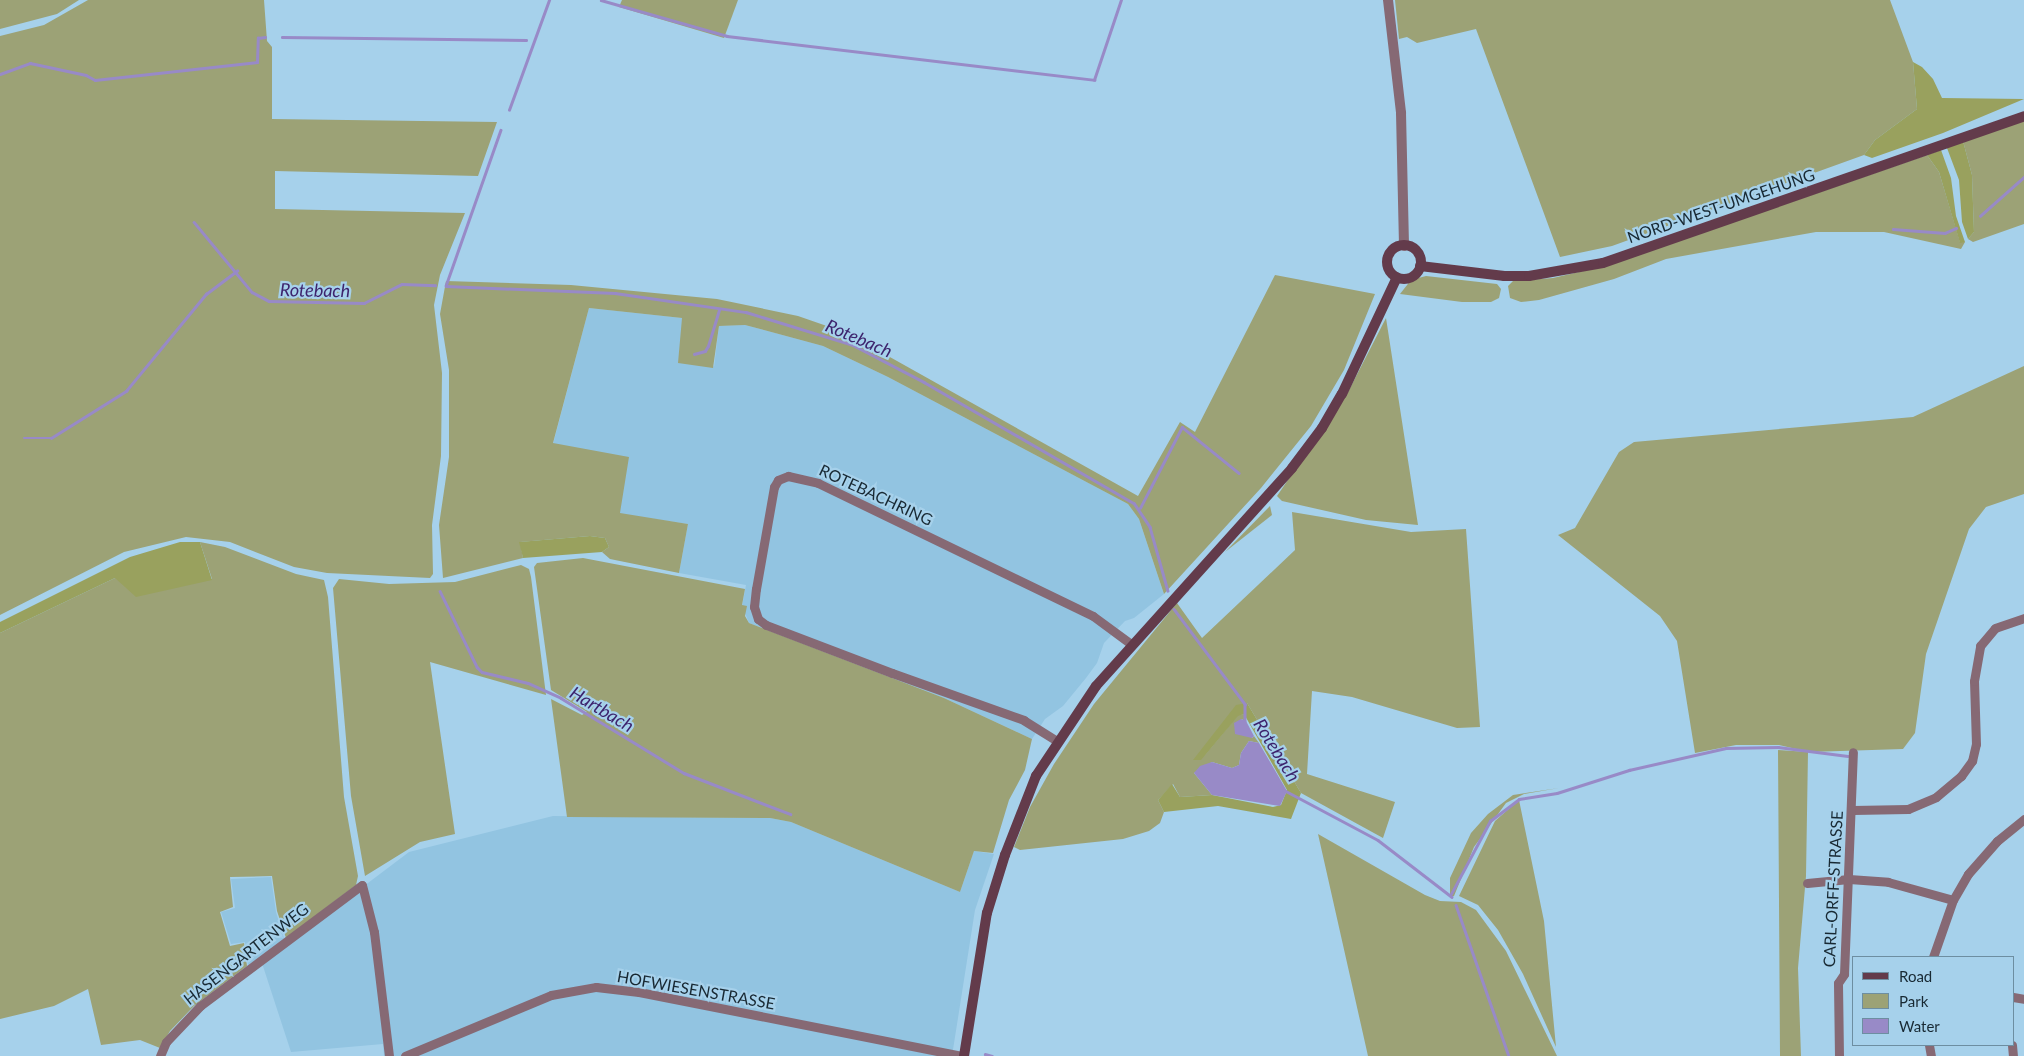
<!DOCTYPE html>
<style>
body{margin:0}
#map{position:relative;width:2024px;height:1056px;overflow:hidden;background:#a6d1eb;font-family:Lato,sans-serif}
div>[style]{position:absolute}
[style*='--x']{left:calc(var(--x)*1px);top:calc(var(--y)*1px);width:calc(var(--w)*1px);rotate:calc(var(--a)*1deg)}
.built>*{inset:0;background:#92c4e1}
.green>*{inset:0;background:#9ca276}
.forest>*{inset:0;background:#99a15e}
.water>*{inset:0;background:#988ac7}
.stream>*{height:2.5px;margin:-1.25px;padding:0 1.25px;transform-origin:1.25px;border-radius:1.25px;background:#988ac7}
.minor>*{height:9px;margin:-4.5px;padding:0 4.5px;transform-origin:4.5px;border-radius:4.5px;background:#866974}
.tertiary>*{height:10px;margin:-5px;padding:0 5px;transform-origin:5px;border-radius:5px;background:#866974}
.secondary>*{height:10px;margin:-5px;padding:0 5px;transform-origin:5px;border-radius:5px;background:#633b4b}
.secondary>.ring{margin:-5px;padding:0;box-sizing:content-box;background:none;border:10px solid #633b4b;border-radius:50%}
span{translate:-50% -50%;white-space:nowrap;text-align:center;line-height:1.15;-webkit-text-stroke:4.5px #a6d1eb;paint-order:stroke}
.street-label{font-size:16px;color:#182933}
.water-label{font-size:18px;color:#3d246d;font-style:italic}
.legend{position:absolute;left:1852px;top:956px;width:162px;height:90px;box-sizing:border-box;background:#a6d1eb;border:1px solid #6d8ea1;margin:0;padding:6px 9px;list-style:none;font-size:15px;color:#182933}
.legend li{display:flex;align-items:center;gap:10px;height:25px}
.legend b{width:25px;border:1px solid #6d8ea1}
</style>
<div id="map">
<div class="built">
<div style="clip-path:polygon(589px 308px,682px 318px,714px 367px,719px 326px,745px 325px,823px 346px,888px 377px,1128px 504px,1139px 519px,1164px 594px,1134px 618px,1125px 621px,1104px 643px,1097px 663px,1086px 678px,1063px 706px,1045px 719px,1032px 739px,944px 698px,749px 623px,742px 606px,746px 585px,679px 573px,688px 524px,620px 514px,553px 444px)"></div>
<div style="clip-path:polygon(553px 816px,770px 818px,791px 822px,960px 892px,974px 851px,994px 854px,975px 910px,952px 1056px,384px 1056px,383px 1044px,291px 1052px,260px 957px,248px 965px,245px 942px,231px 944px,221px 912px,235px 908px,231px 879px,271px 877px,276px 912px,286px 945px,409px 852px)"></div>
</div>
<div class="green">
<div style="clip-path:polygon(0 0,79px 0,57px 14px,0 29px)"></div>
<div style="clip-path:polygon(88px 0,264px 0,267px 41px,272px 47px,272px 119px,497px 122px,478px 176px,275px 171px,275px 209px,465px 213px,440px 275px,434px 305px,442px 373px,441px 456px,432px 525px,433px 574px,430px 578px,327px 573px,294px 567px,230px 542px,186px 537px,124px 552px,0 615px,0 36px,44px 25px)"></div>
<div style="clip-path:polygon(622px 0,738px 0,724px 38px,619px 7px)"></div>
<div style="clip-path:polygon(1395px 0,1890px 0,1913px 62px,1917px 109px,1875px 140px,1864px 155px,1612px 246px,1560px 257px,1476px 29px,1417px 43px,1407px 37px,1399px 39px)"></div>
<div style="clip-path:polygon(2024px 121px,2024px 224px,1973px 242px,1968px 239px,1974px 232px,1972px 175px,1963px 141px)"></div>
<div style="clip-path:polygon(1927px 155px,1939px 172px,1960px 242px,1965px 242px,1961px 249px,1884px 232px,1816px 232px,1666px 259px,1614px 279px,1539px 300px,1521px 302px,1510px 298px,1508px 286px,1513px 281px,1553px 278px,1609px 265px)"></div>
<div style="clip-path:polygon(1275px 275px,1375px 294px,1344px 370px,1311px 426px,1261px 488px,1164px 594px,1139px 519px,1128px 504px,888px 377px,823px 346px,745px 325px,719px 326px,713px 368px,678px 363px,682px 318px,589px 308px,553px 443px,629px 457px,620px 513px,688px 524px,679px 573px,610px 559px,602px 552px,609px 547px,605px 538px,590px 536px,520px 542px,523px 558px,443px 578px,439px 525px,449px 457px,449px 370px,440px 314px,446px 281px,571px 285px,717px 299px,798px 316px,847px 333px,1138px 496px,1180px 422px,1195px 432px)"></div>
<div style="clip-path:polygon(1426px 276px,1497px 284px,1501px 289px,1499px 298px,1491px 302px,1462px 302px,1400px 294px,1411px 280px)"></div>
<div style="clip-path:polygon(1386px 318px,1418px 525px,1366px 520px,1282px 501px,1277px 496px,1348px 392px)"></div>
<div style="clip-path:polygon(2024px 366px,2024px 494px,1986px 507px,1969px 529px,1926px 654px,1915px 733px,1903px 749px,1809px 752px,1779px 745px,1736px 745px,1695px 753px,1677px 641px,1660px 616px,1558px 535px,1575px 528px,1619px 452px,1634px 442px,1913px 417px)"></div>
<div style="clip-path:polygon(1270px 506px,1272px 515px,1225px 552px)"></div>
<div style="clip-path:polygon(1292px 512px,1411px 532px,1466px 529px,1480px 727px,1457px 728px,1352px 697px,1312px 691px,1307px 774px,1395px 802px,1383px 838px,1301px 793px,1247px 703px,1201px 760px,1238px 715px,1244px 714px,1246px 721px,1241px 719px,1252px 738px,1254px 736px,1259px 743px,1249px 741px,1241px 753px,1239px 765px,1232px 768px,1212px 762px,1194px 773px,1212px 795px,1180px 797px,1173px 784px,1158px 800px,1164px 812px,1160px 823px,1149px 831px,1123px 839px,1020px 850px,1014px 847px,1030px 807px,1054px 764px,1094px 704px,1177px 603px,1202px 638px,1295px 550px)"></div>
<div style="clip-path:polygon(200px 542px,225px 547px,296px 574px,324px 580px,328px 597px,344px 797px,358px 876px,356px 885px,286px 938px,277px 911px,272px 876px,230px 877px,233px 907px,220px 912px,230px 946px,244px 943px,247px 966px,194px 1006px,170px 1031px,160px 1048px,140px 1040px,101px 1045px,88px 989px,54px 1006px,0 1019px,0 633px,115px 578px,212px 579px)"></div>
<div style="clip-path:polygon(583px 558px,745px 589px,742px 605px,747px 606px,745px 616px,749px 623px,944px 698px,1032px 739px,1025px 770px,1009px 800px,993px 853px,974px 851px,960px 892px,791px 822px,770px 818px,567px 817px,551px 699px,582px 715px,587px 712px,551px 690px,534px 567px,537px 563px)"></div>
<div style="clip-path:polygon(521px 565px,529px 569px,531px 577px,546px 695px,430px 662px,455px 834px,420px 842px,365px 876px,351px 796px,333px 588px,339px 579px,389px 584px,455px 582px)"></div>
<div style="clip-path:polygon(1778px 750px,1808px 752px,1806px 876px,1798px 968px,1801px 1056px,1780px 1056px)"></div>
<div style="clip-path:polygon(1559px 788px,1524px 794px,1506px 803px,1474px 847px,1454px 896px,1450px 897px,1450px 878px,1471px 833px,1488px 814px,1513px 795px)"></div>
<div style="clip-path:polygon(1519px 800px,1544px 921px,1556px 1047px,1523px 974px,1498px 930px,1478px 905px,1459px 896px,1495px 821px)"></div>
<div style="clip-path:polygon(1318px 834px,1425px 895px,1440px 901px,1461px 902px,1476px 910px,1506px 951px,1557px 1056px,1368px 1056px)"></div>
</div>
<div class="forest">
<div style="clip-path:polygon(1913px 62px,1922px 67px,1933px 79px,1942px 98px,2024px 99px,1943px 133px,1872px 158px,1864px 155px,1875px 140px,1917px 109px)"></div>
<div style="clip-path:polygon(1963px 141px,1972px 175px,1974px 232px,1968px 239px,1962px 222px,1959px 180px,1947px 148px)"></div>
<div style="clip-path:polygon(1941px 150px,1951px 178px,1956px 216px,1965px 242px,1960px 243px,1939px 172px,1927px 155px)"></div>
<div style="clip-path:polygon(590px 536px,605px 538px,609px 547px,602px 552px,523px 558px,519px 542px)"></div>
<div style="clip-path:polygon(180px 542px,200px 542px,212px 580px,136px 597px,115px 578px,0 633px,0 622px,130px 557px)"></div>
<div style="clip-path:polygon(1247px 703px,1301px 793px,1291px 819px,1218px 806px,1164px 812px,1158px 800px,1172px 784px,1180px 797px,1212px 795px,1273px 807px,1281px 805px,1287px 790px,1244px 714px,1238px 716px,1201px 760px,1193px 760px,1236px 705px)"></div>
</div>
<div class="water">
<div style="clip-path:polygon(1241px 719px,1246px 721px,1254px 736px,1252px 738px,1235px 734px,1234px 723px)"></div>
<div style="clip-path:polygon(1249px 741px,1259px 743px,1287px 791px,1280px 806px,1212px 795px,1194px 773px,1200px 766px,1212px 762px,1232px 768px,1239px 765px,1241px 753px)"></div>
</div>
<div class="stream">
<div style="--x:601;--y:0;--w:131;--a:15.9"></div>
<div style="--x:727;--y:36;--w:370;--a:6.8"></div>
<div style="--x:1094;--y:80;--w:84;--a:-71.4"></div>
<div style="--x:282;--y:37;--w:244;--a:0.7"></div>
<div style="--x:0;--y:74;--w:32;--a:-20"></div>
<div style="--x:30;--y:63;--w:57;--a:12.1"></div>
<div style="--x:86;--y:75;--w:10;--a:29"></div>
<div style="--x:95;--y:80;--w:163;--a:-6.3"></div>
<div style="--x:257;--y:62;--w:24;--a:-88"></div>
<div style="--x:258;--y:38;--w:7;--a:-8"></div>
<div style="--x:509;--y:110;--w:117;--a:-70"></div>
<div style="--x:501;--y:130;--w:165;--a:109.4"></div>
<div style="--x:446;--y:286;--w:169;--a:2.4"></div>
<div style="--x:615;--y:293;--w:132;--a:8.3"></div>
<div style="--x:746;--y:312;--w:112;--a:17.1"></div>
<div style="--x:853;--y:345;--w:80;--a:27.5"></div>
<div style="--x:924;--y:382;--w:242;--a:30"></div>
<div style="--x:1134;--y:503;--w:29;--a:56"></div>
<div style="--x:1150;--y:527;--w:66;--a:74.3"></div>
<div style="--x:1980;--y:216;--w:59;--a:-41.6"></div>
<div style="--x:194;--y:222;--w:91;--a:50.4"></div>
<div style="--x:252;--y:292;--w:19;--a:28"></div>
<div style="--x:269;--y:301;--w:95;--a:1.2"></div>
<div style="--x:364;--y:303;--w:42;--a:-26.6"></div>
<div style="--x:402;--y:284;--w:33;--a:2"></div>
<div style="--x:1893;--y:229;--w:52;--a:4.4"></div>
<div style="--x:1945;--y:233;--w:12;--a:-24"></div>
<div style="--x:694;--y:354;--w:11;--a:-15"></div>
<div style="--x:705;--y:351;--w:6;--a:-59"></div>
<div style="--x:708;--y:346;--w:38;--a:-73"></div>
<div style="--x:24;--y:438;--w:27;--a:0"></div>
<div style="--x:51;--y:438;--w:89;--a:-32.1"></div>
<div style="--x:126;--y:391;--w:126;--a:-50.5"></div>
<div style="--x:206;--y:294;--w:39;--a:-37"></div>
<div style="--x:1140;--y:508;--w:91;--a:-62.6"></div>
<div style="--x:1182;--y:427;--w:73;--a:38.9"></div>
<div style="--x:440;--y:591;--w:85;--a:64"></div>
<div style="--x:477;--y:667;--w:7;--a:45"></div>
<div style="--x:482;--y:672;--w:47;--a:13.4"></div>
<div style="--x:528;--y:683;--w:36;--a:24"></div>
<div style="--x:561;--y:698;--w:144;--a:31.4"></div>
<div style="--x:684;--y:773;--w:114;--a:21.1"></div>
<div style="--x:1174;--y:609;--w:119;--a:53.2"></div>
<div style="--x:1245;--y:704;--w:19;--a:90"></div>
<div style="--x:1284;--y:790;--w:106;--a:28"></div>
<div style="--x:1378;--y:840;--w:93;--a:37.6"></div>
<div style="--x:1451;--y:894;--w:83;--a:-61.9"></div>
<div style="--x:1490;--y:821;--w:36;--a:-37"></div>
<div style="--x:1519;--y:799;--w:38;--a:-9"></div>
<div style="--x:1557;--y:793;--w:76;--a:-17.7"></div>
<div style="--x:1629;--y:770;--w:99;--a:-12.8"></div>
<div style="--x:1726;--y:748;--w:52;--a:-1.1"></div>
<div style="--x:1778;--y:747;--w:70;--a:7.4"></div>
<div style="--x:1456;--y:905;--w:160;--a:70.7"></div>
<div style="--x:985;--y:1054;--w:7;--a:16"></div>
</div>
<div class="minor">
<div style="--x:1057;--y:741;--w:39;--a:-148"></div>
<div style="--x:1024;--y:720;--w:140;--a:-160.4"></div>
<div style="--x:892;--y:673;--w:135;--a:-159.1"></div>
<div style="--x:766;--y:625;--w:10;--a:-143"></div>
<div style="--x:758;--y:619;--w:13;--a:-108"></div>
<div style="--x:754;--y:607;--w:18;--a:-84"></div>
<div style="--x:756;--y:589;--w:104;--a:-80"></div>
<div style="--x:774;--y:487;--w:8;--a:-60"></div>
<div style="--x:778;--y:480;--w:11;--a:-22"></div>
<div style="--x:788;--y:476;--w:31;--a:13"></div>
<div style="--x:818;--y:483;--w:305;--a:25.8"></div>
<div style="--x:1093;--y:616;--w:47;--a:36.4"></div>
<div style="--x:1853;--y:810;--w:55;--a:-1"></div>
<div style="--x:1908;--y:809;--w:30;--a:-23"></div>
<div style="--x:1936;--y:797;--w:33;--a:-40"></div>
<div style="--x:1961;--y:776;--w:19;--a:-54"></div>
<div style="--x:1972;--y:761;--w:17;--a:-77"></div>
<div style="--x:1976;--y:744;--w:63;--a:-91.8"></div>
<div style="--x:1974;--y:681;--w:36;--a:-80"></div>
<div style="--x:1980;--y:646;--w:23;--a:-50"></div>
<div style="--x:1995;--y:628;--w:31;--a:-19"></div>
<div style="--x:1807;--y:883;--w:42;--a:-5.4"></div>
<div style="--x:1849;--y:879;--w:39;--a:4"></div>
<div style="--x:1888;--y:882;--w:67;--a:15.5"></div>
<div style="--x:1933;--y:957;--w:60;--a:-70.7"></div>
<div style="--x:1953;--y:900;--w:30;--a:-60"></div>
<div style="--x:1968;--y:874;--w:44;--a:-48.7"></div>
<div style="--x:1997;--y:841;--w:35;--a:-39"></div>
<div style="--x:2013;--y:997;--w:11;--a:10"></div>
<div style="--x:1929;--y:1045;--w:11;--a:80"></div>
<div style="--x:2012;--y:1045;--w:11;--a:85"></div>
<div style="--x:160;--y:1056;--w:15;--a:-67"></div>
<div style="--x:166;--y:1042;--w:50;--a:-46.6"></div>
<div style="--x:200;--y:1006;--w:202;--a:-36.8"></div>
<div style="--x:362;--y:885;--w:49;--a:75.7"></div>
<div style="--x:374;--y:932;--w:125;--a:83.1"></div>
<div style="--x:405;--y:1056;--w:158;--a:-22.7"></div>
<div style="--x:551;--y:995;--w:46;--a:-10.1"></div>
<div style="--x:596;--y:987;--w:43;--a:6.6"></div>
<div style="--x:639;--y:992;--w:329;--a:11.2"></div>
<div style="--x:1839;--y:1056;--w:73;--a:-90.8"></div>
<div style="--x:1838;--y:983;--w:11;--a:-56"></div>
<div style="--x:1844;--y:974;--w:222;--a:-87.7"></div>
</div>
<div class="tertiary">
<div style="--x:1388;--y:0;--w:114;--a:83.4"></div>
<div style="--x:1401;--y:113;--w:133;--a:88.7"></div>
</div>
<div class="secondary">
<div class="ring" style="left:1387px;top:245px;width:24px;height:24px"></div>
<div style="--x:1420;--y:266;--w:85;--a:6.8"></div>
<div style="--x:1504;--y:276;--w:25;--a:0"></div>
<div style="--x:1529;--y:276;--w:75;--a:-10"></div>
<div style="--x:1603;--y:263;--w:446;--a:-19.2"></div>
<div style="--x:964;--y:1056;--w:145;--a:-80.9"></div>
<div style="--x:987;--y:913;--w:61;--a:-72.8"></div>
<div style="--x:1005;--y:855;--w:85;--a:-68.6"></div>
<div style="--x:1036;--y:776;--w:108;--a:-56.3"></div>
<div style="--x:1096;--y:686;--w:293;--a:-48"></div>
<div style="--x:1292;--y:468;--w:50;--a:-53.1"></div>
<div style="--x:1322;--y:428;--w:39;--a:-60"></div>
<div style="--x:1342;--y:394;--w:129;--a:-64.8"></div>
</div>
<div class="street-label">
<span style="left:1721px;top:206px;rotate:-19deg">NORD-WEST-UMGEHUNG</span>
<span style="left:876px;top:495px;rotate:25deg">ROTEBACHRING</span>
<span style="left:1833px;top:889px;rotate:-87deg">CARL-ORFF-STRASSE</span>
<span style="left:246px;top:954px;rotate:-38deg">HASENGARTENWEG</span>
<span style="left:696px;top:990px;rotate:10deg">HOFWIESENSTRASSE</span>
</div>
<div class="water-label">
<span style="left:315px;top:290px;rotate:1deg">Rotebach</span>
<span style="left:859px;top:338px;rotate:23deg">Rotebach</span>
<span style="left:602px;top:709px;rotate:31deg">Hartbach</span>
<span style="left:1277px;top:750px;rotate:58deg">Rotebach</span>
</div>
<ul class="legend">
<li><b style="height:6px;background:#633b4b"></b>Road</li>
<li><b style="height:14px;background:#9ca276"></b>Park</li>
<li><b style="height:14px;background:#988ac7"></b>Water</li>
</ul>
</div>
